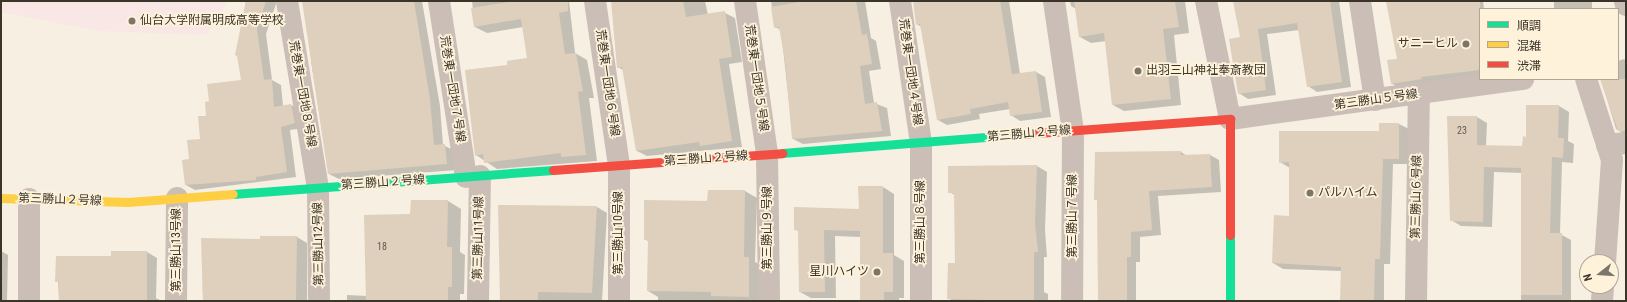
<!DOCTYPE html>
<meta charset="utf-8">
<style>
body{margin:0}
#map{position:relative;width:1627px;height:302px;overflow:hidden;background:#f6efe2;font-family:"Roboto Condensed","Noto Sans JP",sans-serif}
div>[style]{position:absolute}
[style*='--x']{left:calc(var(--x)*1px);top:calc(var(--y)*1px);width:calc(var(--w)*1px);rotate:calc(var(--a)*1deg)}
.education>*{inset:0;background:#f9e7e5}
.shadow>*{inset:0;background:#0003;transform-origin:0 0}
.building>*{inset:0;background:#ded0bc}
.street>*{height:22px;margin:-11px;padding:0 11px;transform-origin:11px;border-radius:11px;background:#cabeb7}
.fast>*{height:9px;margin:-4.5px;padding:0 4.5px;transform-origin:4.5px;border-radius:4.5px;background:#16e098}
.slow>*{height:9px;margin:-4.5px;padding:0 4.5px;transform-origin:4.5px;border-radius:4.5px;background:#ffcf43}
.jam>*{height:9px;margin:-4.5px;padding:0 4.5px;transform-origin:4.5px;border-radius:4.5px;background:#f24e42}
.dots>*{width:11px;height:11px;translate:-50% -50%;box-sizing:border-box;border:2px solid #fef2da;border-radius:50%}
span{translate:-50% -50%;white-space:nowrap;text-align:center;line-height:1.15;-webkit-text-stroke:3.5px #fef2da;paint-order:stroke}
.number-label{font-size:10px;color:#635b4e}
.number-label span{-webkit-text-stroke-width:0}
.poi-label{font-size:12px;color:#3a3429}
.left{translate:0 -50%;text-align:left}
.right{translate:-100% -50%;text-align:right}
.street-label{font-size:12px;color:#3a3429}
.frame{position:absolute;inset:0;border:2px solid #3a3429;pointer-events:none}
.legend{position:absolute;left:1479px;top:8px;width:140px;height:72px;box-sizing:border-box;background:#fef2da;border:1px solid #b0a693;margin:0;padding:5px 7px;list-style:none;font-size:12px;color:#3a3429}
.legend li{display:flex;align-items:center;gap:8px;height:20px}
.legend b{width:20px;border:1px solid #b0a693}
.north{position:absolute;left:1579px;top:254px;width:40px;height:40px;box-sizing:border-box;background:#fef2da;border:1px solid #b0a693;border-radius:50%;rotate:253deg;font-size:11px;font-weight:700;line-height:16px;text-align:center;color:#3a3429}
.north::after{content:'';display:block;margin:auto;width:14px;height:18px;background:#7c756a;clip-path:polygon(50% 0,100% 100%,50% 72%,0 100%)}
</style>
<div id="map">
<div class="education">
<div style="clip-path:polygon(1px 1px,228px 1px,206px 35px,99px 31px,1px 12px)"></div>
</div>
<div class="shadow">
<div style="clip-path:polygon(246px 1px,277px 1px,266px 34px,272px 80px,281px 85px,283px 106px,291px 105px,301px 110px,304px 128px,290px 130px,296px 177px,195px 190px,186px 185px,190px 160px,201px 139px,210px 102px,242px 81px,238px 56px,236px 54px)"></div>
<div style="clip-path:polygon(303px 1px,422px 1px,440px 106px,443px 145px,455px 151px,457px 170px,339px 179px,329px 174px,311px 61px,314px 60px)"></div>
<div style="clip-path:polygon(472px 1px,569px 1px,575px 53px,587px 60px,594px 98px,589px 98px,597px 161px,497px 169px,476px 155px,508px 65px,528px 59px,523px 27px,487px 33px,475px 27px)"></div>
<div style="clip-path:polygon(612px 1px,705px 1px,708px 15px,725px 13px,735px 18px,742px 62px,729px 64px,742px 147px,647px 156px,637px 151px,623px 70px,618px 67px)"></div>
<div style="clip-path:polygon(771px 1px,865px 1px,871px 38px,876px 41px,881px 69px,869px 71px,874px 103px,887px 108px,891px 136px,803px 144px,793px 139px,781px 30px,775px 27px)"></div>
<div style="clip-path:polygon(916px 1px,1009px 1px,1020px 74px,1036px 72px,1045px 77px,1051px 117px,1020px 121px,1011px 115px,1010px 109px,979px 114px,980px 119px,947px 125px,938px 120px,921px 27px,917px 24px)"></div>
<div style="clip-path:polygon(1070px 1px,1185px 1px,1189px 33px,1174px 35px,1181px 105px,1124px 111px,1113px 105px,1106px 41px,1091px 43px,1080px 37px,1076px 9px,1071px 6px)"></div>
<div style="clip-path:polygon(1234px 1px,1339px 1px,1351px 87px,1317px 92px,1308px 86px,1299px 30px,1267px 34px,1276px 95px,1248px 99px,1239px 93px,1241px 38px)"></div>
<div style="clip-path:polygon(1388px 1px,1483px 1px,1484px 9px,1480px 9px,1480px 77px,1403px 90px,1391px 83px,1398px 60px)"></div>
<div style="left:1554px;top:1px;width:38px;height:8px"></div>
<div style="clip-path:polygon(1624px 59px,1626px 61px,1626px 135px,1616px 129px,1601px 79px,1618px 79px,1618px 61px)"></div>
<div style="clip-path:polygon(1559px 106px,1569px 112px,1568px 141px,1574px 144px,1573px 163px,1562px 162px,1560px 234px,1571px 240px,1571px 301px,1521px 301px,1522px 173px,1494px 172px,1492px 227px,1461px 226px,1451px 220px,1477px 117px,1487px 123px,1486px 146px,1523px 147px,1527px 138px)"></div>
<div style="clip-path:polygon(1399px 124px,1409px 129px,1408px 164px,1393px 164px,1390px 264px,1384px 264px,1384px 301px,1341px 301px,1341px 271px,1283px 269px,1273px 263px,1290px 217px,1290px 168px,1280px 162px,1380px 132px)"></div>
<div style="clip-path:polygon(1181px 152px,1187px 156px,1210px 155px,1219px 160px,1221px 192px,1158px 196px,1161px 235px,1140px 237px,1140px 262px,1136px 262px,1136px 301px,1099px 301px,1098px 201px,1095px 199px)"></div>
<div style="clip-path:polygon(1037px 166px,1047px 172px,1045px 230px,1047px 257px,1044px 257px,1044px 292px,1048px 294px,1048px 301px,953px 301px,948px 298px,956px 264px,955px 195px,949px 192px)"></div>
<div style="clip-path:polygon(883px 187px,894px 194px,894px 255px,904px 261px,904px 298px,899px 298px,899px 301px,861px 301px,861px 237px,835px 236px,836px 298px,811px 298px,800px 292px,799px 232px,795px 229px,860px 210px)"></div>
<div style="clip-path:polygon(709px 191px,745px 191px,757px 198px,755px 262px,761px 265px,760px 301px,658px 301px,658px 297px,648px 291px,649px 242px,645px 239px,708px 202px)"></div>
<div style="clip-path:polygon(412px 201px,448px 201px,461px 209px,460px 252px,465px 255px,464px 294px,460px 294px,460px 301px,347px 301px,347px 295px,367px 296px,411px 215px)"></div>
<div style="clip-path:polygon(597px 207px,607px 213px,602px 301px,500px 301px)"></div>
<div style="clip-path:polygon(297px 237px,307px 243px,307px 301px,203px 301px,202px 239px,261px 240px)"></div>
<div style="clip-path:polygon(1px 251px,8px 255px,7px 301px,1px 301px)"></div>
<div style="clip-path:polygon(147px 252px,157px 258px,156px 298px,162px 301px,59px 301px,57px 257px,112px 257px)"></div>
</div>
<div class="building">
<div style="clip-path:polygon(246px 1px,266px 1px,257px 29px,264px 80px,272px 79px,274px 107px,291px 104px,295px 123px,281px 127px,287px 172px,256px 177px,256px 180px,185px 185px,182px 160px,189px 159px,187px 140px,200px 139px,198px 116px,206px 116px,205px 102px,209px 101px,207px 84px,241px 80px,237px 56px,235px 55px)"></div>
<div style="clip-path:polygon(302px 1px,414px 1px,430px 99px,434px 145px,445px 144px,447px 164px,328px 174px)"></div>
<div style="clip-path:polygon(514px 1px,568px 1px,568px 11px,559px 13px,565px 54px,576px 53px,583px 91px,578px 92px,586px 155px,561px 157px,561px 153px,484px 163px,483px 154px,475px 156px,465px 70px,507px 65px,507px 61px,527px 58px,521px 19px,474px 27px,471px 8px)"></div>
<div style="clip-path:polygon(611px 1px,683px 1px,686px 17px,725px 11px,732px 57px,719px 59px,732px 141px,700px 146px,699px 142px,636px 151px,622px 67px,617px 68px)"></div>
<div style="clip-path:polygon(804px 1px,856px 1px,862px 35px,867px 34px,872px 64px,860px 66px,865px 104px,877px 102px,882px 131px,792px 139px,785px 61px,779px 27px,774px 28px,771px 7px)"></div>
<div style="clip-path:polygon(913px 1px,1000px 1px,1012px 74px,1036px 71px,1042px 112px,1010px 116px,1008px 102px,970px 109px,971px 114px,937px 120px,920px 24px,916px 25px)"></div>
<div style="clip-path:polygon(1074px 1px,1175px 1px,1179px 27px,1163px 29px,1171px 99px,1112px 105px,1104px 33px,1079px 37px)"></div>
<div style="clip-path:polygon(1233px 1px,1330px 1px,1342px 82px,1307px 87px,1297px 23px,1258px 29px,1266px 90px,1238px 94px,1229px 39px,1240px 37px)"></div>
<div style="clip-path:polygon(1386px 1px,1480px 1px,1480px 70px,1421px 77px,1422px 79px,1391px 84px,1387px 60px,1397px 59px)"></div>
<div style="clip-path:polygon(1600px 79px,1626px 79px,1626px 131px,1618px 131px)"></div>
<div style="clip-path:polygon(1526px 105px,1559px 105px,1558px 138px,1564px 138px,1563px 158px,1552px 157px,1550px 233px,1562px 233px,1562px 295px,1521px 295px,1521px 168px,1484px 167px,1483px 222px,1450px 221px,1447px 116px,1477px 116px,1477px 145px,1522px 146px,1523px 136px,1526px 137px)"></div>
<div style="clip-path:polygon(1379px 123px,1399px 123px,1399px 159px,1383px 159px,1380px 259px,1375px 259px,1374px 301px,1340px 301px,1341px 267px,1272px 263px,1274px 215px,1289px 216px,1289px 162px,1279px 163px,1279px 131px,1379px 131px)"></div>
<div style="clip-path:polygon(1181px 151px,1181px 155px,1210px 154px,1212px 187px,1149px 191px,1152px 230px,1131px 232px,1131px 257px,1127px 257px,1127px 301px,1098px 301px,1097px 200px,1094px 200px,1095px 152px)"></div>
<div style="clip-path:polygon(1037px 165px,1035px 223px,1038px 252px,1034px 252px,1034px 301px,947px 299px,948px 263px,955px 263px,954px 193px,948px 193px,948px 166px)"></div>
<div style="clip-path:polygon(858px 186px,883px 186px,883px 253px,893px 253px,893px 292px,884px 292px,884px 301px,860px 301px,860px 231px,824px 230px,825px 292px,799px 292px,798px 230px,794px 230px,794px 207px,859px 209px)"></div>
<div style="clip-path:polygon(708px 190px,745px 190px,744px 257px,749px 257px,749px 297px,711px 296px,711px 292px,647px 291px,648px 240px,644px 240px,644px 200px,707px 201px)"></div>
<div style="clip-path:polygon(411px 200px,448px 200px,447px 247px,452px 247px,452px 287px,448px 287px,448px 301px,366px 301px,364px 215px,410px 214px)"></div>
<div style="clip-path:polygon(498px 205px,597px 206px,592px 293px,538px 292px,538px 301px,500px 301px)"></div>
<div style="clip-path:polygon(260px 236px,297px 236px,296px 301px,203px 301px,201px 238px,260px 239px)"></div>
<div style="clip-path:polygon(111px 251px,147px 251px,147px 301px,59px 301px,59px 282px,55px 282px,56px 256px,111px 256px)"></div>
</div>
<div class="street">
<div style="--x:287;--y:1;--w:190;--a:80.6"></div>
<div style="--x:318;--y:188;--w:113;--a:89.5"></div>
<div style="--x:439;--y:1;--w:178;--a:81.3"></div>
<div style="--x:595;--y:1;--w:166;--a:81.7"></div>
<div style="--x:619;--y:165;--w:136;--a:90"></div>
<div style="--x:745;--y:1;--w:155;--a:81.8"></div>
<div style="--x:767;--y:154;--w:147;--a:89.2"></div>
<div style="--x:900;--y:1;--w:144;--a:81.6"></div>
<div style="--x:921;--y:143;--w:158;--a:90"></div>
<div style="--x:1054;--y:1;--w:131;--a:81.7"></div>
<div style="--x:1073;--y:131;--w:170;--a:90.3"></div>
<div style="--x:1206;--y:1;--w:120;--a:78.5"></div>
<div style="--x:1230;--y:119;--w:296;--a:-7.8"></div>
<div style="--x:1360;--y:1;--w:100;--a:81.4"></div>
<div style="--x:1625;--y:1;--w:4;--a:76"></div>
<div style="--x:1586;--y:79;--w:85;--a:72.2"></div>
<div style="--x:1612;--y:160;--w:102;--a:93.9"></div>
<div style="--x:1607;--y:145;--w:19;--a:-6"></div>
<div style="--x:29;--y:199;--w:102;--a:90"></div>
<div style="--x:176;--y:301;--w:103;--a:-89.4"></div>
<div style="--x:478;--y:301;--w:125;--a:-89.1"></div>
<div style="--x:1416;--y:301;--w:207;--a:-89.2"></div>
<div style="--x:1602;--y:301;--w:15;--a:-86"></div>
</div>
<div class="fast">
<div style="--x:782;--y:153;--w:243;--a:-4.5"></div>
<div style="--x:233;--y:194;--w:321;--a:-4.3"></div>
<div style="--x:1230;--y:235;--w:66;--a:90"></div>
</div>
<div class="slow">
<div style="--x:1;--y:198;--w:127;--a:1.8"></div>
<div style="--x:128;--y:202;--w:105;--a:-4.4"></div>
</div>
<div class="jam">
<div style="--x:1024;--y:134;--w:207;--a:-4.2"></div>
<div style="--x:1230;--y:119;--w:116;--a:90"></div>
<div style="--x:553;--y:170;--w:230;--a:-4.2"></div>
</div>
<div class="dots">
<div style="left:132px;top:21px;background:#7c756a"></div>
<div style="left:1466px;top:44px;background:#7c756a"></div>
<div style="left:1138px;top:71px;background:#7c756a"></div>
<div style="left:1310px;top:193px;background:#7c756a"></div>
<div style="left:877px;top:272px;background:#7c756a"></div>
</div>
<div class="number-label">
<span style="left:1462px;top:131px">23</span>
<span style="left:382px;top:247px">18</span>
</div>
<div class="poi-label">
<span class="left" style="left:140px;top:21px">仙台大学附属明成高等学校</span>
<span class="right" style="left:1458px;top:44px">サニーヒル</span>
<span class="left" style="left:1146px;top:71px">出羽三山神社奉斎教団</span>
<span class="left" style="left:1318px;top:193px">パルハイム</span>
<span class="right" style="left:869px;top:272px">星川ハイツ</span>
</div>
<div class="street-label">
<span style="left:910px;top:72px;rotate:82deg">荒巻東一団地４号線</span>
<span style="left:756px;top:78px;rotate:82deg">荒巻東一団地５号線</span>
<span style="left:607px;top:83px;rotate:82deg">荒巻東一団地６号線</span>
<span style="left:452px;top:89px;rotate:81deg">荒巻東一団地７号線</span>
<span style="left:302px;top:94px;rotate:80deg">荒巻東一団地８号線</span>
<span style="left:1376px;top:100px;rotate:-8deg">第三勝山５号線</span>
<span style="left:1029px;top:134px;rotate:-5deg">第三勝山２号線</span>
<span style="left:706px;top:159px;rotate:-4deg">第三勝山２号線</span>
<span style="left:383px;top:183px;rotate:-4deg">第三勝山２号線</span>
<span style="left:1417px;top:197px;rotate:-89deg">第三勝山６号線</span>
<span style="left:60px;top:200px;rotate:2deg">第三勝山２号線</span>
<span style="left:1073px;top:216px;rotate:-90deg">第三勝山７号線</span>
<span style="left:921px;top:222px;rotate:-90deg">第三勝山８号線</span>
<span style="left:768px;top:228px;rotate:-90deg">第三勝山９号線</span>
<span style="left:619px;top:233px;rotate:-90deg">第三勝山10号線</span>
<span style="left:479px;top:238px;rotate:-89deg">第三勝山11号線</span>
<span style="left:319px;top:244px;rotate:-91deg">第三勝山12号線</span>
<span style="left:177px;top:250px;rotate:-90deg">第三勝山13号線</span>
</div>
<div class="frame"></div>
<ul class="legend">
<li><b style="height:5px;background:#16e098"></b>順調</li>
<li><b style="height:5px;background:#ffcf43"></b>混雑</li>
<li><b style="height:5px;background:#f24e42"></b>渋滞</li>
</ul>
<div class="north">N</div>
</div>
